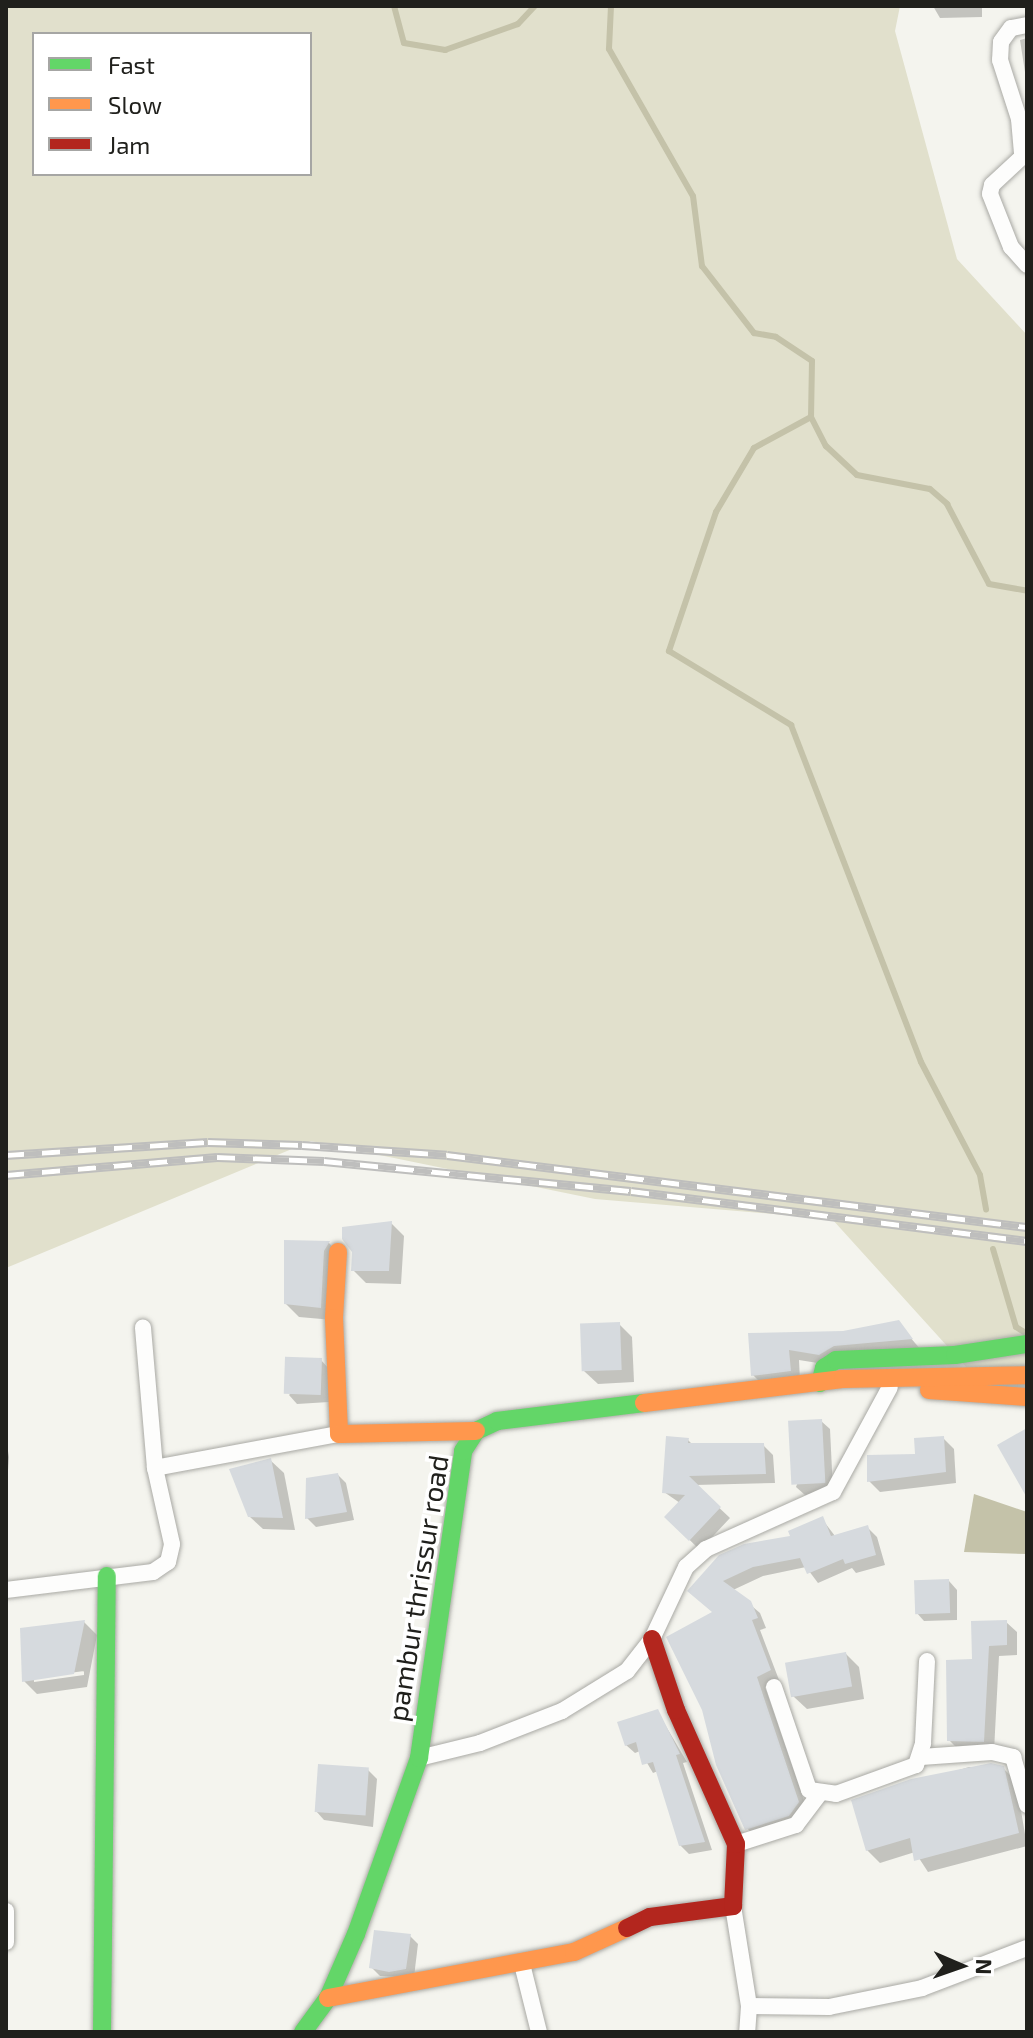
<!DOCTYPE html>
<style>
body{margin:0}
#map{position:relative;width:1033px;height:2038px;overflow:hidden;background:#f4f4ee;font-family:"Exo 2",sans-serif}
div>[style]{position:absolute}
[style*='--x']{left:calc(var(--x)*1px);top:calc(var(--y)*1px);width:calc(var(--w)*1px);rotate:calc(var(--a)*1deg)}
.green>*{inset:0;background:#e1e0cc}
.water>*{inset:0;background:#c4c2a9}
.shadow>*{inset:0;background:#0003}
.stream>*{height:6px;margin:-3px;padding:0 3px;transform-origin:3px;border-radius:3px;background:#c4c2a9}
.building>*{inset:0;background:#d6dade;transform-origin:0 0}
.roads{filter:drop-shadow(0 0 2px #a9a9a4) drop-shadow(0 0 2px #a9a9a4)}
.street>*{height:16px;margin:-8px;padding:0 8px;transform-origin:8px;border-radius:8px;background:#fdfdfc}
.fast>*{height:18px;margin:-9px;padding:0 9px;transform-origin:9px;border-radius:9px;background:#63d668}
.slow>*{height:18px;margin:-9px;padding:0 9px;transform-origin:9px;border-radius:9px;background:#ff974d}
.jam>*{height:18px;margin:-9px;padding:0 9px;transform-origin:9px;border-radius:9px;background:#b3261e}
.rail>*{height:9px;margin-top:-4.5px;transform-origin:0;background:repeating-linear-gradient(90deg,#fff 0 18px,#bebebd 0 36px);box-sizing:border-box;border-block:2px solid #bebebd}
span{translate:-50% -50%;white-space:nowrap;text-align:center;line-height:1.15;-webkit-text-stroke:7px #fff;paint-order:stroke}
.street-label{font-size:28px;color:#20201c}
.frame{position:absolute;inset:0;border:8px solid #20201c;pointer-events:none}
.legend{position:absolute;left:32px;top:32px;width:280px;height:144px;box-sizing:border-box;background:#fff;border:2px solid #a6a6a4;margin:0;padding:10px 14px;list-style:none;font-size:24px;color:#20201c}
.legend li{display:flex;align-items:center;gap:16px;height:40px}
.legend b{width:40px;border:2px solid #a6a6a4}
.north{position:absolute;left:921px;top:1926px;width:80px;height:80px;-webkit-text-stroke:6px #fff;paint-order:stroke;rotate:92deg;font-size:22px;font-weight:700;line-height:32px;text-align:center;color:#20201c}
.north::after{content:'';display:block;margin:auto;width:28px;height:36px;background:#20201c;clip-path:polygon(50% 0,100% 100%,50% 72%,0 100%)}
</style>
<div id="map">
<div class="green">
<div style="clip-path:polygon(evenodd,6px 6px,900px 6px,895px 31px,957px 259px,1027px 335px,1027px 1387px,986px 1389px,832px 1219px,595px 1199px,311px 1141px,6px 1268px,6px 6px,34px 34px,310px 34px,310px 174px,34px 174px,34px 34px)"></div>
</div>
<div class="water">
<div style="clip-path:polygon(974px 1494px,1027px 1512px,1027px 1554px,964px 1552px)"></div>
</div>
<div class="shadow">
<div style="clip-path:polygon(933px 6px,982px 6px,982px 17px,940px 18px)"></div>
<div style="clip-path:polygon(1027px 38px,1027px 85px,1020px 40px)"></div>
<div style="clip-path:polygon(391px 1223px,404px 1236px,401px 1284px,366px 1283px,353px 1270px)"></div>
<div style="clip-path:polygon(286px 1242px,329px 1243px,341px 1256px,333px 1320px,299px 1317px,286px 1304px)"></div>
<div style="clip-path:polygon(898px 1323px,921px 1350px,830px 1365px,799px 1360px,800px 1381px,764px 1386px,753px 1375px,750px 1335px,843px 1333px)"></div>
<div style="clip-path:polygon(619px 1324px,632px 1337px,634px 1382px,598px 1384px,584px 1371px)"></div>
<div style="clip-path:polygon(321px 1360px,329px 1369px,329px 1402px,297px 1404px,289px 1395px)"></div>
<div style="clip-path:polygon(821px 1421px,830px 1429px,833px 1491px,805px 1495px,796px 1487px)"></div>
<div style="clip-path:polygon(943px 1438px,954px 1449px,956px 1483px,880px 1492px,869px 1481px)"></div>
<div style="clip-path:polygon(6px 1439px,9px 1457px,6px 1497px)"></div>
<div style="clip-path:polygon(688px 1440px,693px 1445px,763px 1445px,773px 1455px,775px 1483px,695px 1485px,730px 1518px,700px 1550px,666px 1517px,680px 1503px,664px 1492px)"></div>
<div style="clip-path:polygon(270px 1460px,284px 1473px,295px 1530px,263px 1529px,249px 1516px)"></div>
<div style="clip-path:polygon(338px 1475px,346px 1483px,354px 1520px,316px 1527px,307px 1518px)"></div>
<div style="clip-path:polygon(822px 1519px,835px 1536px,867px 1527px,877px 1537px,885px 1565px,856px 1573px,852px 1568px,818px 1583px,806px 1567px,763px 1576px,733px 1590px,760px 1613px,766px 1628px,760px 1630px,779px 1680px,765px 1687px,808px 1812px,756px 1838px,747px 1828px,714px 1613px,689px 1591px,720px 1557px,793px 1537px)"></div>
<div style="clip-path:polygon(949px 1581px,957px 1590px,957px 1620px,924px 1621px,916px 1612px)"></div>
<div style="clip-path:polygon(evenodd,84px 1622px,97px 1635px,87px 1687px,37px 1694px,24px 1681px,84px 1622px,84px 1671px,84px 1675px,34px 1682px,34px 1678px,84px 1671px)"></div>
<div style="clip-path:polygon(1006px 1622px,1017px 1632px,1017px 1655px,999px 1656px,994px 1751px,960px 1751px,949px 1740px,974px 1661px)"></div>
<div style="clip-path:polygon(846px 1654px,859px 1667px,864px 1699px,807px 1709px,793px 1696px)"></div>
<div style="clip-path:polygon(657px 1711px,687px 1762px,683px 1763px,712px 1850px,689px 1854px,680px 1845px,658px 1771px,653px 1773px,640px 1751px,635px 1753px,626px 1745px)"></div>
<div style="clip-path:polygon(969px 1767px,1003px 1768px,1016px 1781px,1027px 1846px,928px 1872px,915px 1852px,880px 1863px,867px 1850px,854px 1802px)"></div>
<div style="clip-path:polygon(368px 1770px,377px 1779px,373px 1827px,324px 1820px,316px 1811px)"></div>
<div style="clip-path:polygon(410px 1936px,418px 1944px,414px 1977px,380px 1976px,371px 1967px)"></div>
</div>
<div class="stream">
<div style="--x:394;--y:6;--w:38;--a:75"></div>
<div style="--x:404;--y:43;--w:42;--a:9.7"></div>
<div style="--x:445;--y:50;--w:77;--a:-19.6"></div>
<div style="--x:518;--y:24;--w:25;--a:-47"></div>
<div style="--x:611;--y:6;--w:43;--a:92.7"></div>
<div style="--x:609;--y:49;--w:169;--a:60.3"></div>
<div style="--x:693;--y:196;--w:71;--a:82.7"></div>
<div style="--x:702;--y:266;--w:85;--a:52.2"></div>
<div style="--x:754;--y:333;--w:22;--a:10"></div>
<div style="--x:776;--y:337;--w:43;--a:33.7"></div>
<div style="--x:812;--y:361;--w:56;--a:91"></div>
<div style="--x:811;--y:417;--w:33;--a:63"></div>
<div style="--x:826;--y:446;--w:42;--a:43.1"></div>
<div style="--x:857;--y:475;--w:74;--a:10.9"></div>
<div style="--x:930;--y:489;--w:23;--a:41"></div>
<div style="--x:947;--y:504;--w:90;--a:62.3"></div>
<div style="--x:989;--y:584;--w:39;--a:10"></div>
<div style="--x:811;--y:417;--w:65;--a:151.5"></div>
<div style="--x:754;--y:448;--w:74;--a:120.7"></div>
<div style="--x:716;--y:512;--w:147;--a:108.7"></div>
<div style="--x:669;--y:651;--w:143;--a:31.2"></div>
<div style="--x:791;--y:725;--w:361;--a:68.9"></div>
<div style="--x:921;--y:1062;--w:127;--a:62.4"></div>
<div style="--x:980;--y:1175;--w:35;--a:80"></div>
<div style="--x:993;--y:1249;--w:81;--a:73.6"></div>
<div style="--x:1016;--y:1327;--w:13;--a:32"></div>
</div>
<div class="building">
<div style="clip-path:polygon(392px 1221px,389px 1271px,351px 1271px,352px 1252px,342px 1239px,342px 1227px)"></div>
<div style="clip-path:polygon(284px 1240px,330px 1241px,324px 1251px,321px 1308px,284px 1304px)"></div>
<div style="clip-path:polygon(899px 1320px,913px 1339px,834px 1346px,819px 1355px,789px 1350px,791px 1371px,751px 1376px,748px 1333px,843px 1331px)"></div>
<div style="left:620px;top:1322px;width:48px;height:40px;rotate:88deg"></div>
<div style="left:322px;top:1358px;width:37px;height:37px;rotate:92deg"></div>
<div style="left:822px;top:1419px;width:64px;height:34px;rotate:87deg"></div>
<div style="clip-path:polygon(1027px 1428px,1027px 1498px,997px 1445px)"></div>
<div style="clip-path:polygon(666px 1436px,689px 1438px,688px 1443px,764px 1443px,766px 1474px,689px 1476px,721px 1507px,689px 1541px,664px 1517px,685px 1495px,662px 1493px)"></div>
<div style="clip-path:polygon(944px 1436px,946px 1472px,867px 1482px,867px 1455px,915px 1454px,914px 1438px)"></div>
<div style="clip-path:polygon(271px 1458px,283px 1518px,248px 1517px,229px 1469px)"></div>
<div style="clip-path:polygon(338px 1473px,347px 1512px,305px 1519px,306px 1478px)"></div>
<div style="clip-path:polygon(823px 1516px,831px 1536px,868px 1525px,876px 1555px,845px 1564px,843px 1559px,807px 1574px,800px 1558px,753px 1567px,723px 1581px,751px 1601px,758px 1618px,752px 1620px,771px 1670px,757px 1677px,799px 1802px,789px 1816px,745px 1830px,716px 1765px,702px 1710px,666px 1637px,712px 1612px,687px 1591px,719px 1555px,744px 1544px,790px 1536px,788px 1531px)"></div>
<div style="left:949px;top:1579px;width:34px;height:35px;rotate:88deg"></div>
<div style="clip-path:polygon(85px 1620px,74px 1674px,22px 1682px,20px 1628px)"></div>
<div style="clip-path:polygon(1007px 1620px,1007px 1645px,989px 1646px,984px 1742px,947px 1741px,946px 1660px,972px 1659px,971px 1621px)"></div>
<div style="left:846px;top:1652px;width:35px;height:62px;rotate:80deg"></div>
<div style="clip-path:polygon(658px 1709px,680px 1754px,676px 1755px,705px 1842px,679px 1846px,653px 1762px,642px 1765px,636px 1742px,625px 1746px,617px 1722px)"></div>
<div style="clip-path:polygon(991px 1763px,1004px 1766px,1019px 1833px,914px 1861px,910px 1838px,866px 1851px,851px 1800px,911px 1779px)"></div>
<div style="left:318px;top:1764px;width:51px;height:48px;rotate:4deg"></div>
<div style="clip-path:polygon(374px 1930px,411px 1934px,406px 1969px,389px 1972px,369px 1968px)"></div>
</div>
<div class="roads">
<div class="street">
<div style="--x:1027;--y:25;--w:16;--a:169"></div>
<div style="--x:1011;--y:28;--w:17;--a:126"></div>
<div style="--x:1001;--y:42;--w:18;--a:93"></div>
<div style="--x:1000;--y:60;--w:62;--a:72.1"></div>
<div style="--x:1019;--y:119;--w:38;--a:85"></div>
<div style="--x:1022;--y:157;--w:41;--a:137"></div>
<div style="--x:992;--y:185;--w:9;--a:103"></div>
<div style="--x:990;--y:194;--w:57;--a:68.4"></div>
<div style="--x:1011;--y:247;--w:24;--a:48"></div>
<div style="--x:155;--y:1468;--w:187;--a:-10.5"></div>
<div style="--x:6;--y:1590;--w:148;--a:-7"></div>
<div style="--x:153;--y:1572;--w:18;--a:-34"></div>
<div style="--x:168;--y:1562;--w:18;--a:-77"></div>
<div style="--x:172;--y:1544;--w:78;--a:-102.6"></div>
<div style="--x:155;--y:1468;--w:141;--a:-94.9"></div>
<div style="--x:774;--y:1687;--w:109;--a:71.2"></div>
<div style="--x:809;--y:1790;--w:27;--a:8"></div>
<div style="--x:836;--y:1794;--w:85;--a:-19.9"></div>
<div style="--x:916;--y:1765;--w:23;--a:-72"></div>
<div style="--x:923;--y:1743;--w:82;--a:-87.2"></div>
<div style="--x:921;--y:1757;--w:71;--a:-4"></div>
<div style="--x:992;--y:1752;--w:22;--a:13"></div>
<div style="--x:1013;--y:1757;--w:50;--a:73.7"></div>
<div style="--x:419;--y:1758;--w:63;--a:-13.8"></div>
<div style="--x:480;--y:1743;--w:88;--a:-21.3"></div>
<div style="--x:562;--y:1711;--w:76;--a:-31.6"></div>
<div style="--x:627;--y:1671;--w:41;--a:-52"></div>
<div style="--x:652;--y:1639;--w:80;--a:-64.7"></div>
<div style="--x:686;--y:1567;--w:27;--a:-42"></div>
<div style="--x:706;--y:1549;--w:139;--a:-24.2"></div>
<div style="--x:833;--y:1492;--w:119;--a:-61.5"></div>
<div style="--x:736;--y:1844;--w:63;--a:-17.6"></div>
<div style="--x:796;--y:1825;--w:39;--a:-53"></div>
<div style="--x:733;--y:1906;--w:101;--a:80.9"></div>
<div style="--x:749;--y:2006;--w:26;--a:94"></div>
<div style="--x:6;--y:1911;--w:31;--a:90"></div>
<div style="--x:522;--y:1964;--w:70;--a:76"></div>
<div style="--x:749;--y:2006;--w:80;--a:0.7"></div>
<div style="--x:829;--y:2007;--w:95;--a:-11.5"></div>
<div style="--x:922;--y:1988;--w:112;--a:-20.9"></div>
</div>
<div class="fast">
<div style="--x:820;--y:1383;--w:16;--a:-75"></div>
<div style="--x:824;--y:1368;--w:14;--a:-34"></div>
<div style="--x:836;--y:1360;--w:119;--a:-2.4"></div>
<div style="--x:955;--y:1355;--w:73;--a:-8.7"></div>
<div style="--x:102;--y:2032;--w:456;--a:-89.4"></div>
<div style="--x:303;--y:2032;--w:42;--a:-53.7"></div>
<div style="--x:328;--y:1998;--w:70;--a:-66.4"></div>
<div style="--x:356;--y:1934;--w:187;--a:-70.3"></div>
<div style="--x:419;--y:1758;--w:310;--a:-81.8"></div>
<div style="--x:463;--y:1451;--w:24;--a:-57"></div>
<div style="--x:476;--y:1431;--w:23;--a:-25"></div>
<div style="--x:497;--y:1421;--w:148;--a:-7"></div>
</div>
<div class="slow">
<div style="--x:338;--y:1252;--w:66;--a:93.5"></div>
<div style="--x:334;--y:1318;--w:116;--a:87.5"></div>
<div style="--x:339;--y:1434;--w:137;--a:-1.3"></div>
<div style="--x:929;--y:1390;--w:98;--a:4.1"></div>
<div style="--x:644;--y:1403;--w:200;--a:-6.9"></div>
<div style="--x:843;--y:1379;--w:184;--a:-1.2"></div>
<div style="--x:328;--y:1998;--w:250;--a:-10.6"></div>
<div style="--x:574;--y:1952;--w:58;--a:-24.4"></div>
</div>
<div class="jam">
<div style="--x:627;--y:1928;--w:25;--a:-26"></div>
<div style="--x:650;--y:1917;--w:84;--a:-7.5"></div>
<div style="--x:733;--y:1906;--w:62;--a:-87.2"></div>
<div style="--x:736;--y:1844;--w:147;--a:-114.1"></div>
<div style="--x:676;--y:1710;--w:75;--a:-108.7"></div>
</div>
</div>
<div class="rail">
<div style="--x:6;--y:1155;--w:202;--a:-3.7"></div>
<div style="--x:208;--y:1142;--w:94;--a:1.8"></div>
<div style="--x:302;--y:1145;--w:145;--a:3.9"></div>
<div style="--x:447;--y:1155;--w:584;--a:7.08"></div>
<div style="--x:6;--y:1175;--w:212;--a:-4.9"></div>
<div style="--x:217;--y:1157;--w:107;--a:2.1"></div>
<div style="--x:324;--y:1161;--w:308;--a:5.6"></div>
<div style="--x:631;--y:1191;--w:399;--a:7.2"></div>
</div>
<div class="street-label">
<span style="left:417px;top:1588px;rotate:-81deg">pambur thrissur road</span>
</div>
<div class="frame"></div>
<ul class="legend">
<li><b style="height:10px;background:#63d668"></b>Fast</li>
<li><b style="height:10px;background:#ff974d"></b>Slow</li>
<li><b style="height:10px;background:#b3261e"></b>Jam</li>
</ul>
<div class="north">N</div>
</div>
